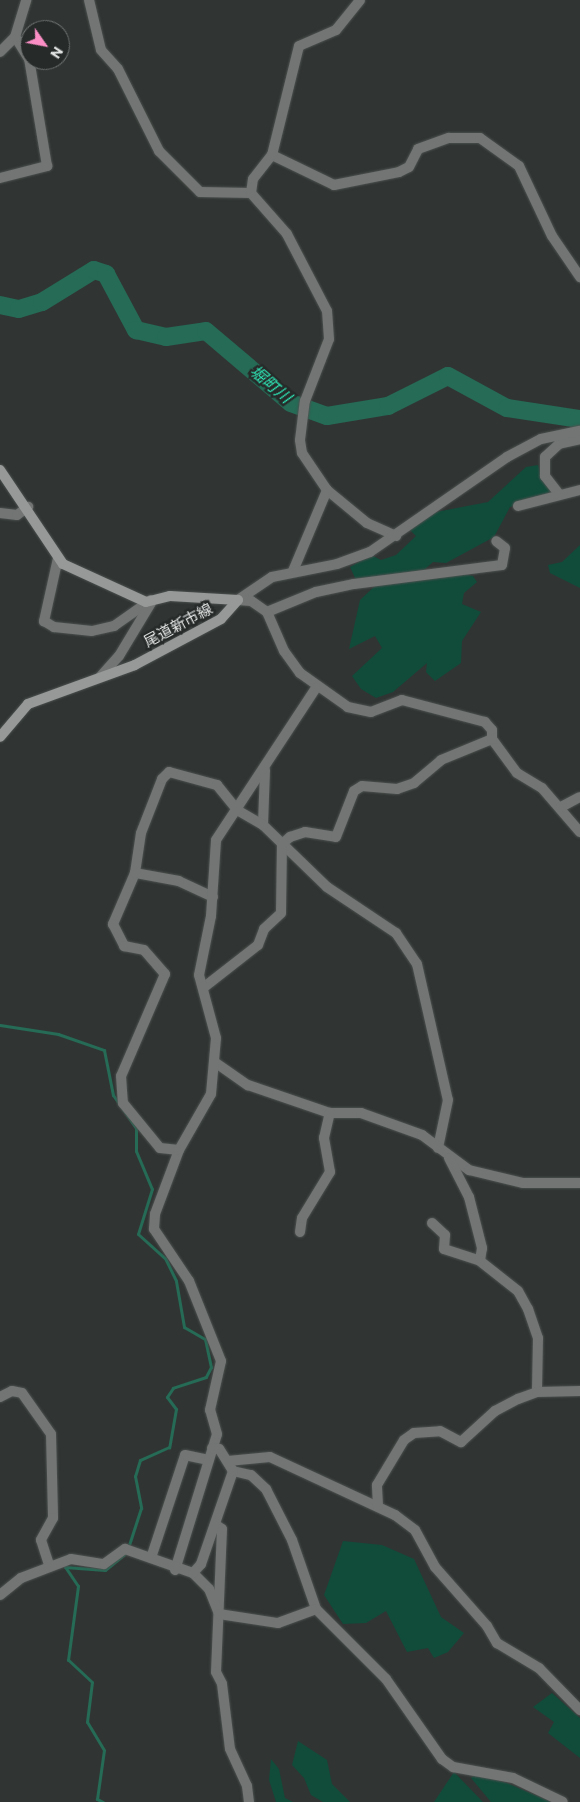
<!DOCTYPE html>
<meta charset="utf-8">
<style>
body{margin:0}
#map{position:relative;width:580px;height:1802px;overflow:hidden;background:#303533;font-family:Commissioner,"Noto Sans JP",sans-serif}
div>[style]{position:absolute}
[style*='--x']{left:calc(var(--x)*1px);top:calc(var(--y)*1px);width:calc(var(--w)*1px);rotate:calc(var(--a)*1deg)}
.green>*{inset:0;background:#114b3a}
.stream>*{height:3px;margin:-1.5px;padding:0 1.5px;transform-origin:1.5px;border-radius:1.5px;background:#256b56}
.river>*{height:18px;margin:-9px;padding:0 9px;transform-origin:9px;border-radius:9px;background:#256b56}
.roads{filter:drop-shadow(0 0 1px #4c514f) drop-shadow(0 0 1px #4c514f)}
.minor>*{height:10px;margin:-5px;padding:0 5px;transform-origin:5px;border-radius:5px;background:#727574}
.secondary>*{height:10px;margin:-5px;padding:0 5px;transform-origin:5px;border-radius:5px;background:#969998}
span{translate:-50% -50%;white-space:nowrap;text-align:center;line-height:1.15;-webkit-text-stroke:5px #262a29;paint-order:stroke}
.street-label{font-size:15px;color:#e2e5e4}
.water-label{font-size:16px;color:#2fedbb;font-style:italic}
.north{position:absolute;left:20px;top:20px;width:50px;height:50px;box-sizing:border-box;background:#262a29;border:1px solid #717574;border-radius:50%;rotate:123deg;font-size:14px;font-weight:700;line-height:20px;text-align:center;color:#e2e5e4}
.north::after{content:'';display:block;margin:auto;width:18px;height:22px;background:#fb8fc5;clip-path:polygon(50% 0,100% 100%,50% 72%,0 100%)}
</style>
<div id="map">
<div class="green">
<div style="clip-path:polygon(538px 465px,542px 479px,553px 489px,542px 498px,510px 507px,494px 537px,446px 563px,433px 562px,424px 570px,356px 580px,350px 567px,371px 555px,381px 560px,396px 555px,416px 536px,410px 530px,436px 512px,488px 502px,526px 467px)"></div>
<div style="clip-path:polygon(580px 545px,580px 588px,550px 573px,548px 565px,562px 562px)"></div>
<div style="clip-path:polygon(459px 573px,473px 576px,477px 582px,464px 593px,462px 604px,481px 612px,462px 641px,461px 663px,435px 681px,426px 672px,427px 663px,393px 692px,376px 698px,361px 689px,352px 676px,382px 648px,375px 636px,349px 649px,360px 600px,376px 585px)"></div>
<div style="clip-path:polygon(343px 1541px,382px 1545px,414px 1559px,441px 1617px,464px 1633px,448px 1652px,434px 1658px,428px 1648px,407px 1652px,386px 1611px,366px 1623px,343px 1624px,324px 1595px)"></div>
<div style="clip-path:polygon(552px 1693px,580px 1718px,580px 1758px,548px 1733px,554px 1722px,533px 1707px)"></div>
<div style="clip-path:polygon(298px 1741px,327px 1760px,332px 1784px,350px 1802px,323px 1802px,311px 1795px,304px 1778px,292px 1765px)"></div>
<div style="clip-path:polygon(271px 1759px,279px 1769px,285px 1798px,293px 1802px,276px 1802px,269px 1780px)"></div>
<div style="clip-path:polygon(454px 1772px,483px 1802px,434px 1802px)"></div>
<div style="clip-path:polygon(475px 1775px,507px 1783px,551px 1802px,491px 1802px,471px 1778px)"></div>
</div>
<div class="stream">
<div style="--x:0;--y:1025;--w:59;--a:8.8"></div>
<div style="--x:58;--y:1034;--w:49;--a:19.2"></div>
<div style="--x:104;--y:1050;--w:46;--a:78.7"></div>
<div style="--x:113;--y:1095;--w:40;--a:55.1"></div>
<div style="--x:136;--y:1128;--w:23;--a:90"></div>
<div style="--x:136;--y:1151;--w:41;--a:67.2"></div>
<div style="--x:152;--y:1189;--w:47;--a:107.3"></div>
<div style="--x:138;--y:1234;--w:36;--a:42"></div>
<div style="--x:165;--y:1258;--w:25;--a:64"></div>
<div style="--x:176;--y:1281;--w:47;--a:80.1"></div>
<div style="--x:184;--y:1327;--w:24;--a:30"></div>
<div style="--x:205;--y:1339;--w:29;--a:78"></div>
<div style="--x:211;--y:1367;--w:11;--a:117"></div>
<div style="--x:206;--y:1377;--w:35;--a:162"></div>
<div style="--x:173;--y:1388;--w:11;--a:124"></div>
<div style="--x:167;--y:1397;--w:15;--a:53"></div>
<div style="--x:176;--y:1409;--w:39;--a:100"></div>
<div style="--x:169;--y:1447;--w:32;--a:156"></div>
<div style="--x:140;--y:1460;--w:17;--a:107"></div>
<div style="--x:135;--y:1476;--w:33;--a:79"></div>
<div style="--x:141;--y:1508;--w:42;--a:108"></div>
<div style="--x:103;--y:1802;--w:7;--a:-153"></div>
<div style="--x:97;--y:1799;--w:49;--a:-81.9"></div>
<div style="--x:104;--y:1750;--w:33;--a:-121"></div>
<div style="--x:87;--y:1722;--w:40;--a:-82.9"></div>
<div style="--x:92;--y:1682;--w:33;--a:-137"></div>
<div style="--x:68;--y:1660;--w:75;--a:-82.3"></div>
<div style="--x:78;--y:1586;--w:23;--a:-124"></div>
<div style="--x:65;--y:1567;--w:40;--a:4.3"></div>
<div style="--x:105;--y:1570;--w:26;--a:-39"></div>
</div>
<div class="river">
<div style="--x:0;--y:305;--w:19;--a:12"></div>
<div style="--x:19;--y:309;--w:24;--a:-17"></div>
<div style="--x:42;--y:302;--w:61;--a:-31.6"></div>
<div style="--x:94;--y:270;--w:13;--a:18"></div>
<div style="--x:106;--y:274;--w:64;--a:61.8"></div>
<div style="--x:136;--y:330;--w:31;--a:13"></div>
<div style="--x:166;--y:337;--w:40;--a:-8.5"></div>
<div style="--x:206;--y:331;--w:111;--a:40.3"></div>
<div style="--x:291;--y:403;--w:38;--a:20"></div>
<div style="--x:327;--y:416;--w:62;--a:-9.3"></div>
<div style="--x:388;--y:406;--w:67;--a:-26.6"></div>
<div style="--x:448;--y:376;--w:67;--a:28.5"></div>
<div style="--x:507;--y:408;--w:74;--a:8.6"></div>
</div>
<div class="roads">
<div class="minor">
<div style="--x:89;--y:0;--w:51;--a:76.5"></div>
<div style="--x:101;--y:50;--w:25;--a:48"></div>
<div style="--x:118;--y:69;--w:92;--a:63.4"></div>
<div style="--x:159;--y:151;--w:58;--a:45"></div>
<div style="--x:200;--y:192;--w:51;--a:1.1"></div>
<div style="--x:0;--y:52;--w:21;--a:-45"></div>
<div style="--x:272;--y:155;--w:69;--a:25.8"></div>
<div style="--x:334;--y:185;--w:66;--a:-11.3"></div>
<div style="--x:399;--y:172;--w:11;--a:-27"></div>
<div style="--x:409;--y:167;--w:20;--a:-63"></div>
<div style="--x:418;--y:149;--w:33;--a:-20"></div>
<div style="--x:449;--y:138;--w:31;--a:0"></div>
<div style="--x:480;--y:138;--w:48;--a:35.7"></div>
<div style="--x:519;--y:166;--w:77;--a:64.8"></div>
<div style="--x:552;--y:236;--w:50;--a:55.7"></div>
<div style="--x:0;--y:178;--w:49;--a:-14.3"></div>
<div style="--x:47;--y:166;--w:109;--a:-99.5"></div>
<div style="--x:29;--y:59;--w:26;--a:-122"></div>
<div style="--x:15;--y:37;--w:39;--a:-73"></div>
<div style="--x:327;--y:490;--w:52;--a:39.5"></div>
<div style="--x:367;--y:523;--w:32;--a:24"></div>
<div style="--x:559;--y:494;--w:23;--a:-128"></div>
<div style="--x:545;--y:476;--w:19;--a:-90"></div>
<div style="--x:545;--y:457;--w:19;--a:-43"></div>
<div style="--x:559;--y:444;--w:22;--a:-13"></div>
<div style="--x:518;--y:506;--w:64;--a:-14.5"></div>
<div style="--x:0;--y:513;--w:17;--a:7"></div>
<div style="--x:17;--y:515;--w:14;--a:-36"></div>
<div style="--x:58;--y:558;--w:65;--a:102.5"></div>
<div style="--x:44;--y:621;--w:12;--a:31"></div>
<div style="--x:54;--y:627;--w:38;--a:6"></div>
<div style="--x:92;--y:631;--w:23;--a:-13"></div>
<div style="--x:114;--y:626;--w:45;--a:-35.1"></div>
<div style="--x:293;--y:571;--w:88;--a:-67.2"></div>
<div style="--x:327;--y:490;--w:45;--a:-124"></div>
<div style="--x:302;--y:453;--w:13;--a:-99"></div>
<div style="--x:300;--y:440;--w:39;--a:-83"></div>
<div style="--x:305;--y:401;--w:66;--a:-68.8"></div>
<div style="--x:329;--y:339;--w:28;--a:-94"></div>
<div style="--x:327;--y:311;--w:87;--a:-117.5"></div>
<div style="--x:287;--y:234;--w:55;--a:-131.3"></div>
<div style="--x:251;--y:193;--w:14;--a:-82"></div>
<div style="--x:253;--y:179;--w:31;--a:-52"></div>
<div style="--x:272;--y:155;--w:112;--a:-76.1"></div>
<div style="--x:299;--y:46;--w:40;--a:-23.4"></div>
<div style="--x:336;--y:30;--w:38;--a:-51"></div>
<div style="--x:238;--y:600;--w:41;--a:-34.1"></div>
<div style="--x:272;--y:577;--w:66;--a:-11.3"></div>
<div style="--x:337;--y:564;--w:35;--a:-20"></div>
<div style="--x:370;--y:552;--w:167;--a:-34.7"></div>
<div style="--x:507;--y:457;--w:38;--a:-28"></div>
<div style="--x:541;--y:439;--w:40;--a:-12"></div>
<div style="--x:267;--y:612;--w:53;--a:-22.2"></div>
<div style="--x:316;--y:592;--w:39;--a:-12"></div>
<div style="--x:354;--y:584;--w:149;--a:-7.3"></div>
<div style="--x:502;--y:565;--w:17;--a:-80"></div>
<div style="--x:505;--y:548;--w:11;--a:-142"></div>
<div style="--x:100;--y:677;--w:28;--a:-48"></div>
<div style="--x:119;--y:656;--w:62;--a:-58.9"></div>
<div style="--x:492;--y:739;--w:42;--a:53.7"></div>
<div style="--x:517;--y:773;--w:29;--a:31"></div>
<div style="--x:542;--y:788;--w:58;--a:49.2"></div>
<div style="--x:265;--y:770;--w:55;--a:92.1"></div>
<div style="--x:263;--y:825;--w:89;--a:44.1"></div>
<div style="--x:327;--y:887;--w:83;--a:33.7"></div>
<div style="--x:396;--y:933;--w:37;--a:56"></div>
<div style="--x:417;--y:964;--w:139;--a:77.2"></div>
<div style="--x:448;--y:1100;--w:49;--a:101.8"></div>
<div style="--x:561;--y:807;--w:21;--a:-28"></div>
<div style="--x:135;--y:873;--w:56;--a:113.3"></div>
<div style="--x:113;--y:924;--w:25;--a:63"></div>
<div style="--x:124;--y:946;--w:20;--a:11"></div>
<div style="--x:144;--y:950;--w:32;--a:49"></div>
<div style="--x:165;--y:974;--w:111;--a:113.3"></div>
<div style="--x:121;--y:1076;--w:27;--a:86"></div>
<div style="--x:123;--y:1103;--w:58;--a:50.6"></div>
<div style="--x:160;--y:1148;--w:19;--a:6"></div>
<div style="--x:213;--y:897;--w:38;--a:-155"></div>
<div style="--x:179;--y:881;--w:45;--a:-169.7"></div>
<div style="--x:135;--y:873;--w:40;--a:-81.5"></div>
<div style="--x:141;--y:833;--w:58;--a:-68.7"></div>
<div style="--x:162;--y:779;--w:10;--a:-45"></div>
<div style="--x:169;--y:772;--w:50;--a:15.2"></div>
<div style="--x:217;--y:785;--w:32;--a:51"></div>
<div style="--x:237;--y:810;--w:30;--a:30"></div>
<div style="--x:203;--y:988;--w:70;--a:-38"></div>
<div style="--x:258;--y:945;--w:17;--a:-69"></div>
<div style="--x:264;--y:929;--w:23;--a:-43"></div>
<div style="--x:281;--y:913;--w:69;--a:-89.2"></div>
<div style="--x:282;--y:844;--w:11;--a:-41"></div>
<div style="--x:290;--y:837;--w:16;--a:-18"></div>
<div style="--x:305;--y:832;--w:31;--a:9"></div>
<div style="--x:336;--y:837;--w:49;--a:-68.6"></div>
<div style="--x:354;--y:791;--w:9;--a:-32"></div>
<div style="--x:362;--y:786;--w:35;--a:5"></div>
<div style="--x:397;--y:789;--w:18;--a:-19"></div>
<div style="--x:414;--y:783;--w:35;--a:-40"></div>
<div style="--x:441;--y:760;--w:55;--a:-22.4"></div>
<div style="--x:492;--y:739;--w:9;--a:-90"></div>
<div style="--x:492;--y:730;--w:11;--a:-131"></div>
<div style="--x:485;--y:722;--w:86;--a:-165.2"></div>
<div style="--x:402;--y:700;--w:33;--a:159"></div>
<div style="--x:371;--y:712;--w:24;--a:-168"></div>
<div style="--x:348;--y:707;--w:59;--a:-144.7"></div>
<div style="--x:300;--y:673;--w:27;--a:-126"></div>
<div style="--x:284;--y:651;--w:43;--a:-113.6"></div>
<div style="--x:267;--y:612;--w:19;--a:-145"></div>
<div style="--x:251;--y:601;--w:13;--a:-176"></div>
<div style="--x:216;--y:1063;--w:39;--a:35"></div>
<div style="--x:248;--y:1085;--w:87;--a:18.9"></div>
<div style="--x:330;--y:1113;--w:31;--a:0"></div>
<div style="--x:361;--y:1113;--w:65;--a:19.8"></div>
<div style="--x:422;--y:1135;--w:59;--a:36.7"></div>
<div style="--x:469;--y:1170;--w:56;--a:13.5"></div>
<div style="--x:523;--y:1183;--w:57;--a:0"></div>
<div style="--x:449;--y:1158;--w:44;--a:62.9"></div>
<div style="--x:469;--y:1197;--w:53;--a:75.7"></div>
<div style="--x:482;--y:1248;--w:13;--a:99"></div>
<div style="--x:480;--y:1261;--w:48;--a:38.3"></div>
<div style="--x:518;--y:1291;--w:21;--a:61"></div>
<div style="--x:528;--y:1309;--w:31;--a:71"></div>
<div style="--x:538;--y:1338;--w:54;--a:91.1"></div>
<div style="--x:432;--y:1223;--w:18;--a:43"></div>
<div style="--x:445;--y:1235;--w:14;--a:94"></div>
<div style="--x:444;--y:1249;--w:38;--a:18"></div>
<div style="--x:300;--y:1232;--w:14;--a:-82"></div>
<div style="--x:302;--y:1218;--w:54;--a:-58.7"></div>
<div style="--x:330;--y:1172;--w:35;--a:-100"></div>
<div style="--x:324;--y:1138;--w:26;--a:-77"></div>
<div style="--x:0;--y:1397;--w:13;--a:-27"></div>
<div style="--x:12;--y:1391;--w:10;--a:11"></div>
<div style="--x:22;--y:1393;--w:50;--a:54.7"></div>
<div style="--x:51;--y:1434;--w:84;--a:88.6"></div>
<div style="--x:53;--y:1518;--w:25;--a:119"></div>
<div style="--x:41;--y:1540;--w:28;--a:72"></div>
<div style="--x:228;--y:1461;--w:42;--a:-5.4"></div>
<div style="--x:270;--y:1457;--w:138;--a:24.9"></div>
<div style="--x:395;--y:1515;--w:25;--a:37"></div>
<div style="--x:415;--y:1530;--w:42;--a:61.6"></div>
<div style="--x:435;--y:1567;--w:79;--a:48.6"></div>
<div style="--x:487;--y:1626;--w:20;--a:60"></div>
<div style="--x:497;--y:1643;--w:49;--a:30.8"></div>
<div style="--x:539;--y:1668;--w:59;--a:45.7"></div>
<div style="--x:233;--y:1471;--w:18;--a:13"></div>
<div style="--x:251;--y:1475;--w:21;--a:43"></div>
<div style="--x:266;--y:1489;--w:57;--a:63"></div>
<div style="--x:292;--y:1540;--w:73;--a:70.8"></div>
<div style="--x:316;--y:1609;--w:99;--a:45"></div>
<div style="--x:386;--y:1679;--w:98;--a:55"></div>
<div style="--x:442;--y:1759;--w:14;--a:36"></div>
<div style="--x:453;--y:1767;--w:61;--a:10.4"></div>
<div style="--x:513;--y:1778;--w:55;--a:25.6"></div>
<div style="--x:378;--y:1506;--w:21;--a:-93"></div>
<div style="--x:377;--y:1485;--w:52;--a:-59"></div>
<div style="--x:404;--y:1440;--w:12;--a:-35"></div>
<div style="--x:414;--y:1433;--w:26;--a:-4"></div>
<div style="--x:440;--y:1431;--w:24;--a:28"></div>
<div style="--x:461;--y:1442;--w:46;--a:-42.4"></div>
<div style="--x:495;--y:1411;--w:26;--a:-28"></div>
<div style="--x:518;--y:1399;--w:20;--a:-20"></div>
<div style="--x:537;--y:1392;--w:43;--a:-1.3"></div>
<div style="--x:216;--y:1525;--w:7;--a:34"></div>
<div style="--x:222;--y:1529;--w:143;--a:92.4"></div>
<div style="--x:216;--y:1672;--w:13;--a:63"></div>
<div style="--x:222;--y:1684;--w:65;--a:83"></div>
<div style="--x:230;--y:1749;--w:41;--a:65.3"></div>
<div style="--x:247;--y:1786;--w:16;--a:83"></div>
<div style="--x:151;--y:1558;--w:108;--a:-71.7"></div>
<div style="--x:185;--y:1455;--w:24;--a:12"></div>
<div style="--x:175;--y:1570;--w:142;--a:-72.8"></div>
<div style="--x:217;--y:1434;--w:25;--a:-106"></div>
<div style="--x:210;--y:1410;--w:50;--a:-77.3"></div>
<div style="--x:221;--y:1361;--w:86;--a:-111.8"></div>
<div style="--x:189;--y:1281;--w:63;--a:-123.9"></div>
<div style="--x:154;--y:1229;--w:15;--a:-86"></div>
<div style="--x:155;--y:1214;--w:68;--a:-69.4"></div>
<div style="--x:179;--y:1150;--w:64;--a:-60.3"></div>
<div style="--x:211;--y:1094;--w:56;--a:-84.9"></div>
<div style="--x:216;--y:1038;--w:65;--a:-105.1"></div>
<div style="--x:199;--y:975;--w:60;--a:-78.5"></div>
<div style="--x:211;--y:916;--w:76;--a:-86.2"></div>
<div style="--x:216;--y:840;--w:182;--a:-56.7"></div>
<div style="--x:193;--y:1573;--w:23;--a:45"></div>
<div style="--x:209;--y:1589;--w:27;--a:68"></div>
<div style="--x:219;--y:1614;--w:60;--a:8.7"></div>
<div style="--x:278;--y:1623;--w:40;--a:-20.2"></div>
<div style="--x:0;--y:1595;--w:27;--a:-39"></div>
<div style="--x:21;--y:1578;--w:53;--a:-20.8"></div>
<div style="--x:71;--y:1559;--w:33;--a:9"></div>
<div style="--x:104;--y:1564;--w:26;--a:-36"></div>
<div style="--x:125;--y:1549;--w:72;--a:19.4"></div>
<div style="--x:193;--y:1573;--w:12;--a:-48"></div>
<div style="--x:201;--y:1564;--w:98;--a:-71"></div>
<div style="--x:233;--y:1471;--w:26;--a:-122"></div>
<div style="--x:219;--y:1449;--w:7;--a:-172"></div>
</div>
<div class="secondary">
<div style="--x:0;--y:470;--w:113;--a:56.2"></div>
<div style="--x:63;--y:564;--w:91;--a:24.6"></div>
<div style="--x:146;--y:602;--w:25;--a:-14"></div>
<div style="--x:170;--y:596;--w:68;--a:3.4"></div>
<div style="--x:238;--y:600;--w:25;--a:132"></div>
<div style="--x:221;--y:619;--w:98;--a:151.9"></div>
<div style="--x:135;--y:665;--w:114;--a:160"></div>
<div style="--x:28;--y:704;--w:43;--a:130.3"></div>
</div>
</div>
<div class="street-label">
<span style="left:178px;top:625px;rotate:-28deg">尾道新市線</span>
</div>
<div class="water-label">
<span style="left:271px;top:384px;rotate:40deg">堀町川</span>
</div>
<div class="north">N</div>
</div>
